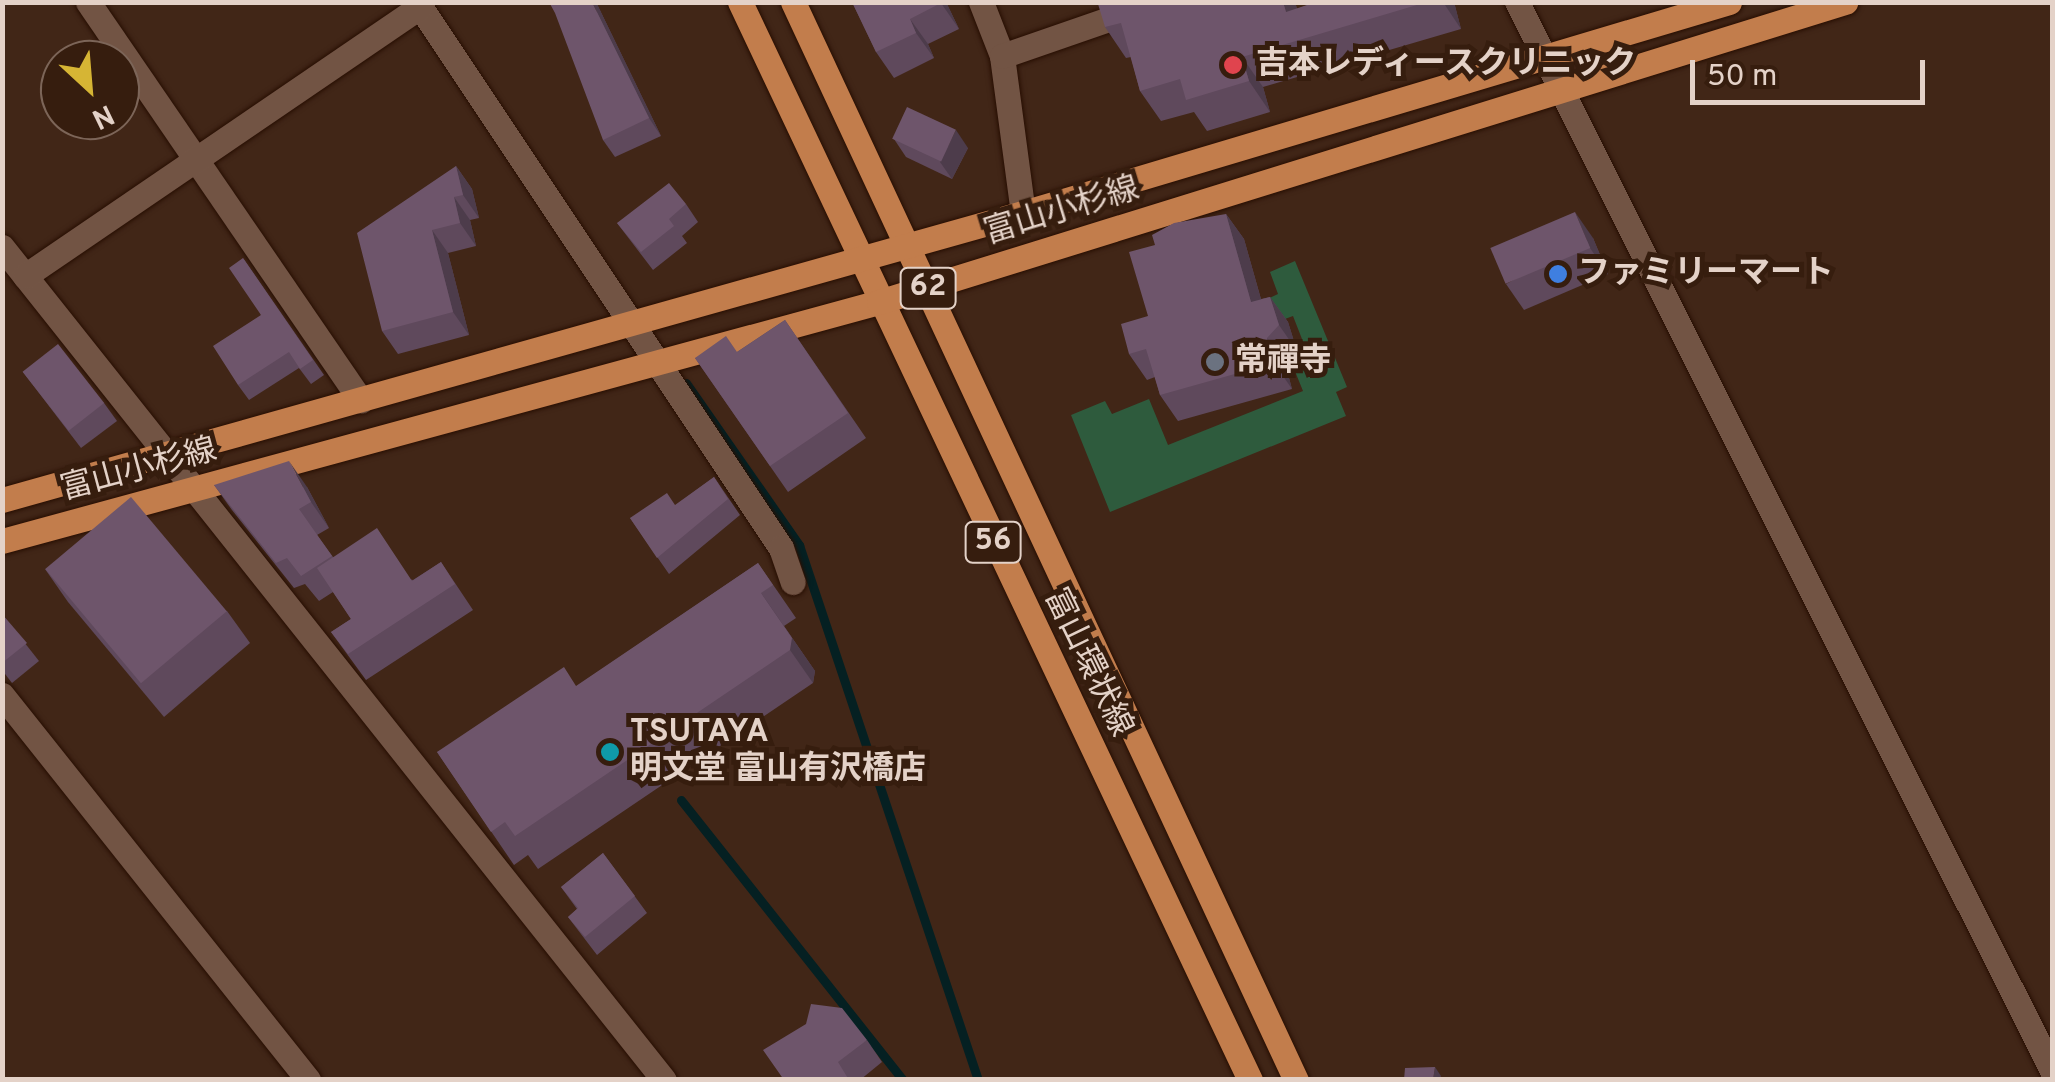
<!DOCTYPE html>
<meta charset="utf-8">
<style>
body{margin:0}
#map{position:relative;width:2055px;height:1082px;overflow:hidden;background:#412617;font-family:Overpass,"Noto Sans JP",sans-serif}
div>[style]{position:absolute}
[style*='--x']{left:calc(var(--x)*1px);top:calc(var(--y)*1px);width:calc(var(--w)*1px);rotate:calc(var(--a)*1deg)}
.green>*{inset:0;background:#2e5b3d}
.stream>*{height:9px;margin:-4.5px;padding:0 4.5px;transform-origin:4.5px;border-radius:4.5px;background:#052022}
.roads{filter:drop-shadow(0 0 2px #270e02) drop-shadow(0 0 2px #270e02)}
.minor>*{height:25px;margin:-12.5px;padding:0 12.5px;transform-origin:12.5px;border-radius:12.5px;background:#725444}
.major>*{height:25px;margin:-12.5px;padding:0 12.5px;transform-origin:12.5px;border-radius:12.5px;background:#c27d4c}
.wall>*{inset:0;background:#5f495c}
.shaded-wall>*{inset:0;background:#4d3c4b}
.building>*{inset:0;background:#6e556b;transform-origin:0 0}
.dots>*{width:28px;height:28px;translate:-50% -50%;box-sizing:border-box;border:5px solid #361d0e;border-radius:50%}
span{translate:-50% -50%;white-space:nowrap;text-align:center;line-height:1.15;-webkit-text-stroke:10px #361d0e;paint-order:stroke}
.shield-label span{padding:2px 8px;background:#361d0e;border:2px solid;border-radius:8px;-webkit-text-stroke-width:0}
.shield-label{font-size:30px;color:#e4d2c8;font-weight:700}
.poi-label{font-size:32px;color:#e4d2c8;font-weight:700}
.left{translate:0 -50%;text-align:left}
.street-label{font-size:32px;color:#e4d2c8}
.frame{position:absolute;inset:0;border:5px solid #e4d2c8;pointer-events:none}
.north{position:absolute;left:40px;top:40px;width:100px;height:100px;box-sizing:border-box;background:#361d0e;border:2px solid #7c6558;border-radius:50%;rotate:154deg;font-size:28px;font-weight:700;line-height:40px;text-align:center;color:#e4d2c8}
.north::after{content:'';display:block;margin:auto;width:35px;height:45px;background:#d6b534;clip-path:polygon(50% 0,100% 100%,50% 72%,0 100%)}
.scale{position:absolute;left:1690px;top:60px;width:235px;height:45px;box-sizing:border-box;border:5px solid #e4d2c8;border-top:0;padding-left:12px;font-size:30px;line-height:35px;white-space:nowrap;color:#e4d2c8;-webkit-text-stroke:8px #361d0e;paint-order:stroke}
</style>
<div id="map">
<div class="green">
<div style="clip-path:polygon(1295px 261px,1347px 387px,1336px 392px,1346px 416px,1110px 512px,1071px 415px,1105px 401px,1112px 414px,1149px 399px,1168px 445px,1303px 391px,1292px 364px,1309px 357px,1293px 316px,1274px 323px,1265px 300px,1278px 294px,1270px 272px)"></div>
</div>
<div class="stream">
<div style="--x:686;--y:383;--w:198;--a:55.1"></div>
<div style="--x:799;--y:545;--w:564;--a:71.5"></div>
<div style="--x:681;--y:800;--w:357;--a:51.6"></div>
</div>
<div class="roads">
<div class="minor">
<div style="--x:88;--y:2;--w:483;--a:55.6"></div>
<div style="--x:417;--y:2;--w:656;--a:56.31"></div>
<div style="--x:781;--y:548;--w:36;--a:71"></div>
<div style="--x:981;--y:2;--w:58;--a:68.7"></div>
<div style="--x:1002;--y:56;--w:158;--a:82.4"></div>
<div style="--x:1517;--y:2;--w:1195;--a:63.41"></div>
<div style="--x:1002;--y:56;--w:165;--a:-19.1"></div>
<div style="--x:2;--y:247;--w:1064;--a:51.53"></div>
<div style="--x:25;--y:276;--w:478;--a:-34.3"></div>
<div style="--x:2;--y:695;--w:492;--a:51.5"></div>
</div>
<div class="major">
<div style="--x:740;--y:2;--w:1193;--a:64.68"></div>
<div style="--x:793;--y:2;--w:1190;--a:64.99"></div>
<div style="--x:2;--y:500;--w:1061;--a:-15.7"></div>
<div style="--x:1023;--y:213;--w:737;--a:-16.64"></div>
<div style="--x:2;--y:541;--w:909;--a:-15.24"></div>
<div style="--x:879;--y:302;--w:1012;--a:-17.25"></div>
</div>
</div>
<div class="wall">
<div style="clip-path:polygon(596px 2px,661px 136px,615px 157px,603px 140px)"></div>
<div style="clip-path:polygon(852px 2px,946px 2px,959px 29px,928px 44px,934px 58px,894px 78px,876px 52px)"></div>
<div style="clip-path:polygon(1102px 2px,1295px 2px,1297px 9px,1316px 2px,1454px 2px,1461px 29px,1263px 87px,1270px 112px,1207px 131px,1194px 112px,1161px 121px,1140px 91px,1131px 57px,1126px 58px,1105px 27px)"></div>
<div style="clip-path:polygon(894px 139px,968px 148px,952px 179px,906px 157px)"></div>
<div style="clip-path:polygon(456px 166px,472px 189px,479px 218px,470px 220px,476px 246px,448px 253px,469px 335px,398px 354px,382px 331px)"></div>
<div style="clip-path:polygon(686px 204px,698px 222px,682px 236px,687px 243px,653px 270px,617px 223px)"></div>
<div style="clip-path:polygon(1226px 214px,1244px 239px,1261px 299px,1270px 297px,1288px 322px,1297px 351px,1285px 363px,1292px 389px,1178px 421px,1160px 395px,1155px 377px,1147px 380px,1129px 354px,1148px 316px)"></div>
<div style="clip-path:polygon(1593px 238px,1608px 274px,1524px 310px,1506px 284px)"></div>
<div style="clip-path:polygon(243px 258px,324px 375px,311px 384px,299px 368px,249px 400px,238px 385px,261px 315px)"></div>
<div style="clip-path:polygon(785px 320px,866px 438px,788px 492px,695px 358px,737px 352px)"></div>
<div style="clip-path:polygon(23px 372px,104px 403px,117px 421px,81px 448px)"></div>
<div style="clip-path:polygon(714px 477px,740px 515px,669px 574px,630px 518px,676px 505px)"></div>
<div style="clip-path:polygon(214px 485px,307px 487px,329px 528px,317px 535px,333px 557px,413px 580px,441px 562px,473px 610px,366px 680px,331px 632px,351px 619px,333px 592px,319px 601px,305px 584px,294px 588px,232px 510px)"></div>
<div style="clip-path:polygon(758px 563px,796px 618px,784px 626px,815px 671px,813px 683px,538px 869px,528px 855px,514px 865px,437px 752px,577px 686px)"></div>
<div style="clip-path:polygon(45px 569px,227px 611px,250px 643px,164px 717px,68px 602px)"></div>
<div style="clip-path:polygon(2px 614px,39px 661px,12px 683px,2px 670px)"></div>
<div style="clip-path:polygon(603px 853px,647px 913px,597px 955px,568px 917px,577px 909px,561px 887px)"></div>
<div style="clip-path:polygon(867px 1040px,882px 1062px,860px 1080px,784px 1080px)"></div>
</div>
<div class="shaded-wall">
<div style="clip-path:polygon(592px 2px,596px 2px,661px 136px,649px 118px)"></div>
<div style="clip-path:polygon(941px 2px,946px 2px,959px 29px,941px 3px)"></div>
<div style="clip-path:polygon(1283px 2px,1295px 2px,1306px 38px,1286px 12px)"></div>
<div style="clip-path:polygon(1443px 2px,1454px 2px,1461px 29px)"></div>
<div style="clip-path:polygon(910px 19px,928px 44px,934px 58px,916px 33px)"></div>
<div style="clip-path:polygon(1242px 57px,1263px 87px,1270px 112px,1249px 81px)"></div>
<div style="clip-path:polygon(956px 130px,968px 148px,952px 179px,940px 162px)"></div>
<div style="clip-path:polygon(456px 166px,472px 189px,479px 218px,463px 195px)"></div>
<div style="clip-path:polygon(454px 197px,470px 220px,476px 246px,460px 223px)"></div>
<div style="clip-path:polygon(1575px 212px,1593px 238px,1608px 274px,1590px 248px)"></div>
<div style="clip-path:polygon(1226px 214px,1244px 239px,1269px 328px,1251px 302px)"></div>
<div style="clip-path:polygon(432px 230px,448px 253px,469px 335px,453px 312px)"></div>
<div style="clip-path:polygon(1270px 297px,1288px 322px,1297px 351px,1279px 325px)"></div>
<div style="clip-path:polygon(1267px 338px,1285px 363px,1292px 389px,1274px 363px)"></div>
<div style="clip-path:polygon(289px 461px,307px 487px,329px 528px,311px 502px)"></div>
<div style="clip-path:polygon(761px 593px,815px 671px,813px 683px,790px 650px)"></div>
<div style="clip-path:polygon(1435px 1067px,1441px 1076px,1440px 1080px,1433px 1080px)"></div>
</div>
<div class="building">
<div style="clip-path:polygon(549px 2px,592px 2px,649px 118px,603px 140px,555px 13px)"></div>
<div style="clip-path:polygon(852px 2px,941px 2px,941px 3px,910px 19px,916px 33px,876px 52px)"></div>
<div style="clip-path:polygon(1102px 2px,1283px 2px,1286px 12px,1316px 2px,1427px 2px,1242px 57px,1249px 81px,1186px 100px,1180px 79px,1140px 91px,1121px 23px,1105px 27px,1098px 4px)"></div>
<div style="left:907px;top:107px;width:54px;height:35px;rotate:25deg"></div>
<div style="clip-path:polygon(456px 166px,463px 195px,454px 197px,460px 223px,432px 230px,453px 312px,382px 331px,357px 233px)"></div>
<div style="clip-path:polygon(669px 183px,686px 204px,669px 219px,674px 226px,641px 252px,617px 223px)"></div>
<div style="left:1575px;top:212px;width:39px;height:92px;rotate:67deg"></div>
<div style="clip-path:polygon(1226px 214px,1251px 302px,1270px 297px,1279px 325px,1267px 338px,1274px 363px,1160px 395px,1146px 349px,1129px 354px,1121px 324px,1148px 316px,1129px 252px,1155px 245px,1152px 235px,1174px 223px)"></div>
<div style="clip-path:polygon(243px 258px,313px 360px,300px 369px,289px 352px,238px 385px,213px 346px,261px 315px,229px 268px)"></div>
<div style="clip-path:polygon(785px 320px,848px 413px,770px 466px,695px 358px,726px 336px,737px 352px)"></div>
<div style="left:58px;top:344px;width:75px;height:45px;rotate:52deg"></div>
<div style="clip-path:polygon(289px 461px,311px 502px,299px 509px,332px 556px,301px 576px,287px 558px,276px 563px,214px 485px)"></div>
<div style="clip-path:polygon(714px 477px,728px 499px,657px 558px,630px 518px,667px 493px,675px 505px)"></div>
<div style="left:131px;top:497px;width:149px;height:112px;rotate:50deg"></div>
<div style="clip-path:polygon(377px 528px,412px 581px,441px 562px,455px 584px,348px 654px,331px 632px,351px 619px,317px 568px)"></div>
<div style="clip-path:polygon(758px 563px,773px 585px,761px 593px,792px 638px,790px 650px,515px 836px,505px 822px,491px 832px,437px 752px,564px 667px,576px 686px)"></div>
<div style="clip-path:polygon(2px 614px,27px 643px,2px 663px)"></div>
<div style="clip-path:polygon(603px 853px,635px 896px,585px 937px,568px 917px,578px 908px,561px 887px)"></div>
<div style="clip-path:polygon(811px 1004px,842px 1008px,867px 1040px,838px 1062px,849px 1080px,795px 1080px,793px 1077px,784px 1080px,763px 1050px,806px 1024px)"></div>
<div style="clip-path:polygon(1435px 1067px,1433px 1080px,1404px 1080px,1405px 1068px)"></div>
</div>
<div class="dots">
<div style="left:1233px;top:65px;background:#e0444e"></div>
<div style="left:1558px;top:274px;background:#3f7fe0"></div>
<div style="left:1215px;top:362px;background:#6b7280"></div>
<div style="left:610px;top:752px;background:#0f9aa8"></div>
</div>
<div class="shield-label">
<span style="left:928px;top:288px">62</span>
<span style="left:993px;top:542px">56</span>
</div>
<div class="poi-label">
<span class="left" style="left:1256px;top:65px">吉本レディースクリニック</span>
<span class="left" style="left:1578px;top:274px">ファミリーマート</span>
<span class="left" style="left:1235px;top:362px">常禪寺</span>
<span class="left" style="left:630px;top:752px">TSUTAYA<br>明文堂 富山有沢橋店</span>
</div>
<div class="street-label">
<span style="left:1062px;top:212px;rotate:-17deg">富山小杉線</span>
<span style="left:139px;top:471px;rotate:-15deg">富山小杉線</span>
<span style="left:1087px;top:663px;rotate:64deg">富山環状線</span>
</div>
<div class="frame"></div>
<div class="north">N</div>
<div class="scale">50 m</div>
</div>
